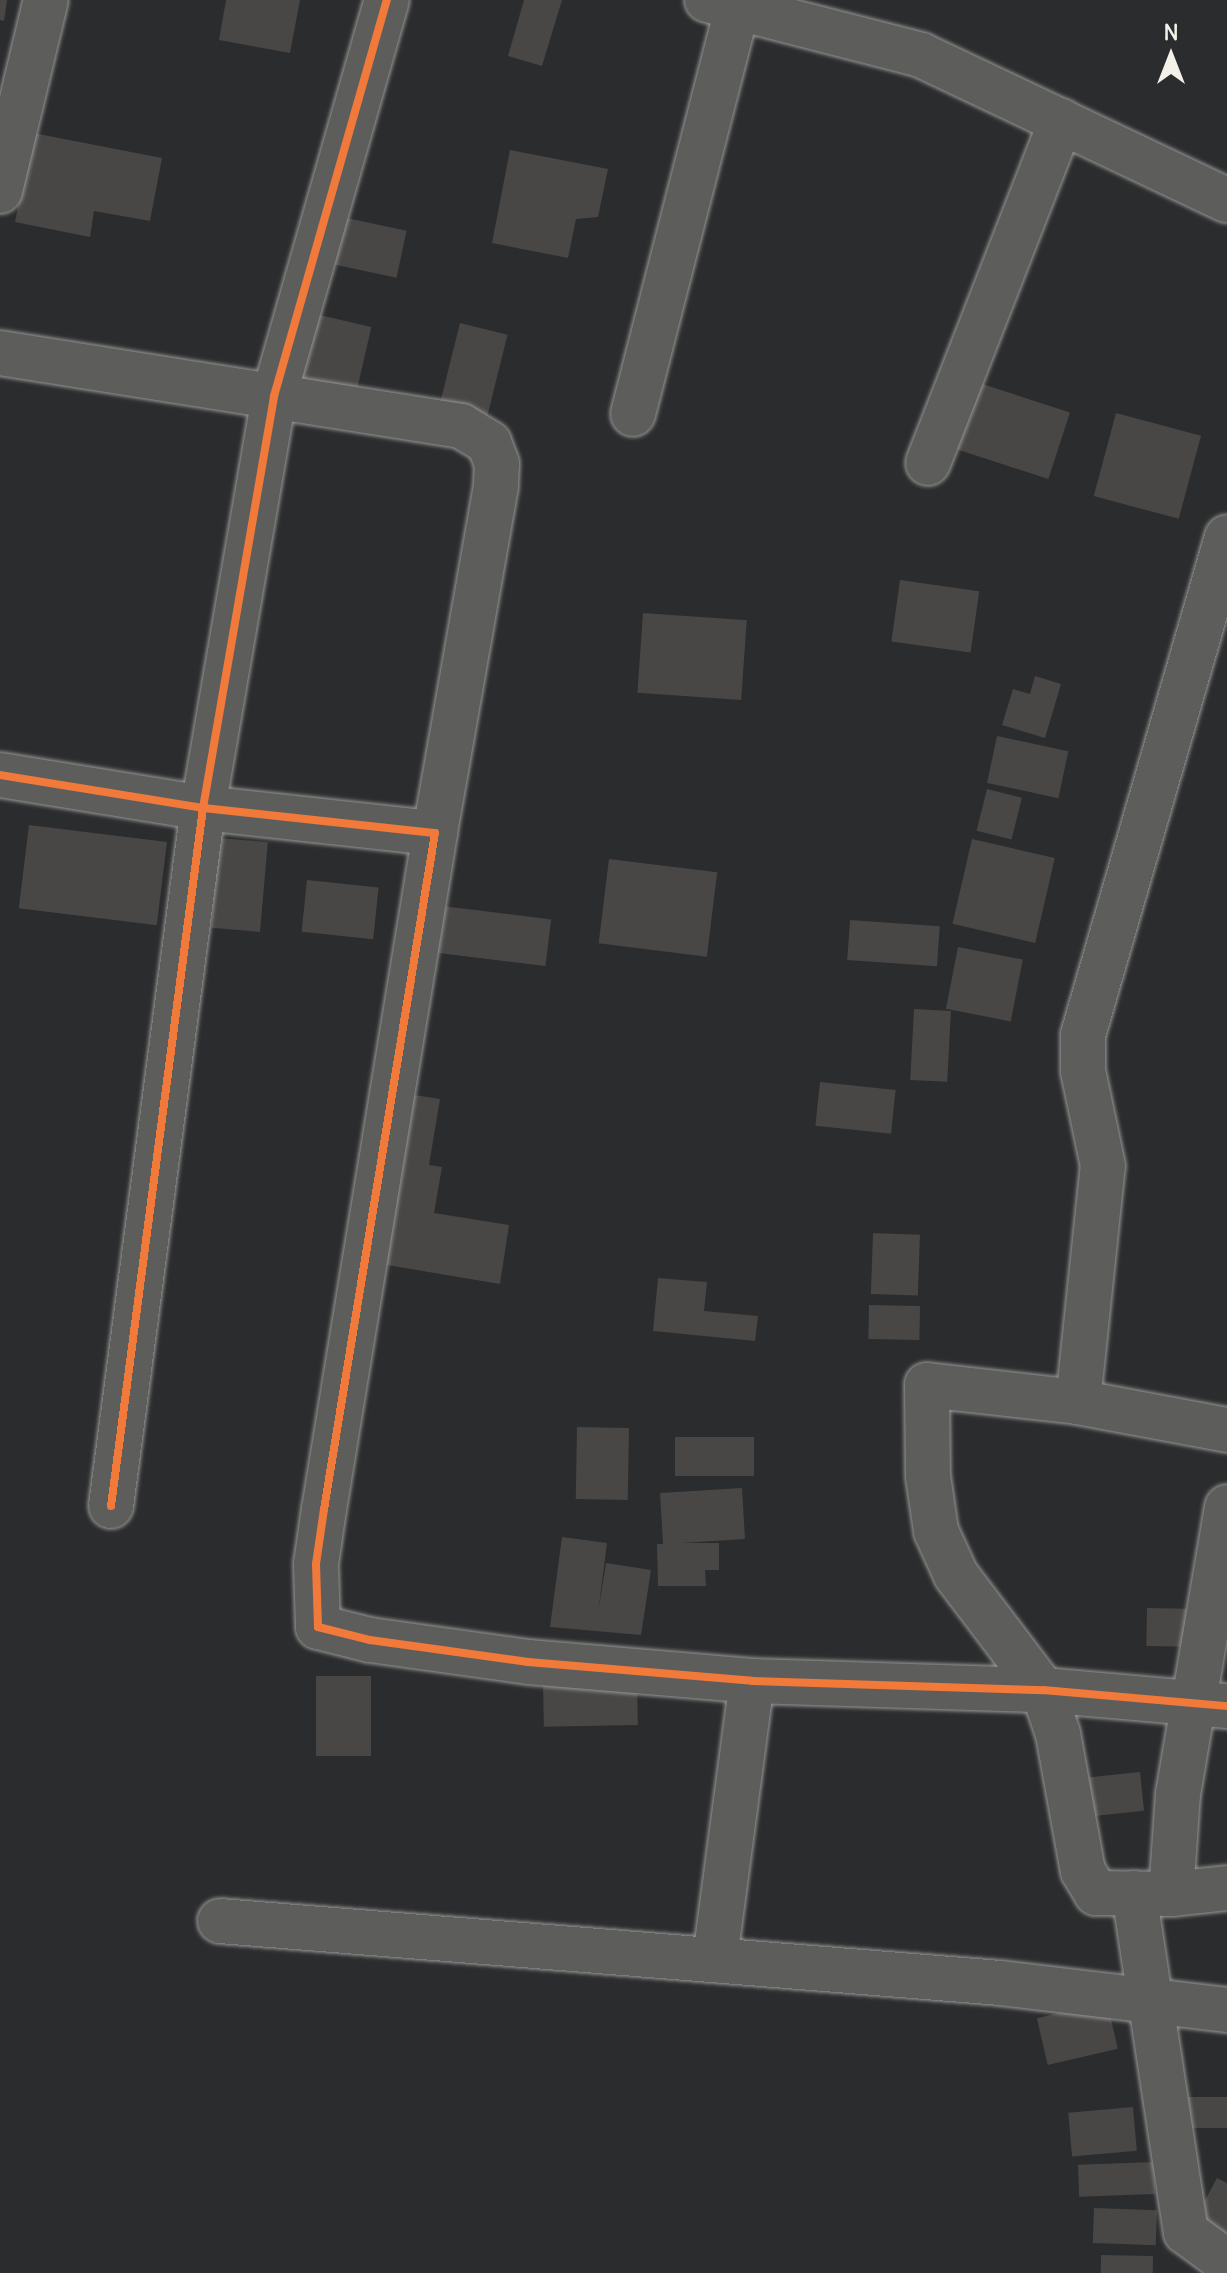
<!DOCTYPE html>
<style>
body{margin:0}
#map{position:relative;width:1227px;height:2273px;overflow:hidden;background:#2b2c2d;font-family:Delius,sans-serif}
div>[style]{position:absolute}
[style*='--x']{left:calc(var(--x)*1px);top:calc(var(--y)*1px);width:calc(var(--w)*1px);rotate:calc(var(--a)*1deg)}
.building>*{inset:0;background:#494646;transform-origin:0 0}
.roads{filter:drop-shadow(0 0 2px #979796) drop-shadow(0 0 2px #979796)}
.minor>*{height:44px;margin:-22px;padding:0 22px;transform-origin:22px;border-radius:22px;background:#5d5d5c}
.cycleway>*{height:8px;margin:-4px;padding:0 4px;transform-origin:4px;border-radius:4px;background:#f17a3a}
span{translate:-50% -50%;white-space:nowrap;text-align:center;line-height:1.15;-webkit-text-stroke:6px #2a2d2e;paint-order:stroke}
.north{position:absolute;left:1131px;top:16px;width:80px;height:80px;-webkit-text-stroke:6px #2a2d2e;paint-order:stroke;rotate:0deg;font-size:22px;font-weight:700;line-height:32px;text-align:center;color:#f4f1e8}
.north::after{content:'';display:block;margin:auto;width:28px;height:36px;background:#f4f1e8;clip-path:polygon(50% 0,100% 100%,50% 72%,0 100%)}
</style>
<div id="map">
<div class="building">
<div style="clip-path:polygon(0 0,7px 0,4px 21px,0 20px)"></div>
<div style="clip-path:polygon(226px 0,300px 0,290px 53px,219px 40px)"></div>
<div style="clip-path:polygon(524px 0,562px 0,542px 66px,508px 56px)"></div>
<div style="clip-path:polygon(33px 133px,162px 158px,150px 221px,94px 211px,90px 237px,15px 222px)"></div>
<div style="clip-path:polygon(510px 150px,608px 169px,598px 217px,576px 219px,568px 258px,492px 243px)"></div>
<div style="left:342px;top:217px;width:66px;height:48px;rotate:12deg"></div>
<div style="left:311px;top:313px;width:62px;height:71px;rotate:13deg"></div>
<div style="left:460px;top:323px;width:49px;height:85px;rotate:14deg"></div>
<div style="left:973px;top:381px;width:102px;height:70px;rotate:18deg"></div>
<div style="left:1116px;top:413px;width:88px;height:86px;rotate:15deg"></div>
<div style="left:900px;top:580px;width:80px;height:62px;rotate:8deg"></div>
<div style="left:643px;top:613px;width:104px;height:80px;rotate:4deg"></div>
<div style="clip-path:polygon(1035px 676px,1061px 684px,1045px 738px,1002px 725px,1013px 689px,1030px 694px)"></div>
<div style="left:997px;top:736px;width:73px;height:48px;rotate:12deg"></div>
<div style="left:987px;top:789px;width:36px;height:43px;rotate:14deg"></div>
<div style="left:29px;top:825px;width:139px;height:84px;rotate:7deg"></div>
<div style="left:219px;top:838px;width:49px;height:90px;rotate:5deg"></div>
<div style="left:972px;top:839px;width:85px;height:87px;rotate:13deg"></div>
<div style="left:609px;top:859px;width:109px;height:85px;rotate:7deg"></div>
<div style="left:307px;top:880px;width:72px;height:52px;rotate:6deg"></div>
<div style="left:442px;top:906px;width:110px;height:47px;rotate:7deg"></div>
<div style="left:850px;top:920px;width:90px;height:40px;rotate:4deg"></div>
<div style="left:958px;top:947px;width:66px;height:63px;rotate:11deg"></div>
<div style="left:914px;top:1009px;width:37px;height:71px;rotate:3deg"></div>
<div style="left:820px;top:1082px;width:76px;height:44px;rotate:6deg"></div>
<div style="clip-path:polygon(408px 1094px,440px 1099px,429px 1165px,442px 1167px,434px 1213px,509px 1225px,500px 1284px,381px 1264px)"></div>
<div style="left:873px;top:1233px;width:47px;height:61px;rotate:2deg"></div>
<div style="clip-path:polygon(658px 1278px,707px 1282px,704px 1311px,758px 1316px,755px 1341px,653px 1331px)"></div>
<div style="left:869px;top:1305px;width:51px;height:34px;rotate:1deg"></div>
<div style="left:577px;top:1427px;width:52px;height:72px;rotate:1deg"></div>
<div style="left:754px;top:1437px;width:39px;height:79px;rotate:90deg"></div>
<div style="clip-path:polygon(742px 1488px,745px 1539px,682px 1543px,719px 1543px,719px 1570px,705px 1570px,706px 1586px,658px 1586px,657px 1544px,663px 1544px,660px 1493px)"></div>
<div style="clip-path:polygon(562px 1537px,607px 1543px,598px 1613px,606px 1563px,651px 1570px,641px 1635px,550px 1627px)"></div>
<div style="left:1147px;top:1608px;width:41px;height:38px;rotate:1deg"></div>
<div style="left:371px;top:1676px;width:80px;height:55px;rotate:90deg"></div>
<div style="left:637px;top:1678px;width:47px;height:94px;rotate:89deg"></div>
<div style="left:1140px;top:1772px;width:39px;height:62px;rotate:84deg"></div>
<div style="left:1107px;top:2002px;width:48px;height:72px;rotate:77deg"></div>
<div style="left:1227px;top:2097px;width:31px;height:46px;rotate:90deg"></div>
<div style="left:1133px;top:2107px;width:44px;height:65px;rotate:85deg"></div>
<div style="left:1154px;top:2162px;width:32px;height:76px;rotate:88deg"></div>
<div style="clip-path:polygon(1217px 2178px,1227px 2183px,1227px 2234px,1196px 2217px)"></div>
<div style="left:1094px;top:2208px;width:63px;height:35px;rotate:2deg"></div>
<div style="left:1101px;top:2255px;width:52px;height:18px;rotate:1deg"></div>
</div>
<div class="roads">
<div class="minor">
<div style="--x:707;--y:0;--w:221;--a:14.4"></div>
<div style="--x:921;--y:55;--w:339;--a:25.4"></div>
<div style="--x:0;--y:191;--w:196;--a:-76.5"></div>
<div style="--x:0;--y:353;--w:467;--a:9"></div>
<div style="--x:461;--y:426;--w:33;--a:31"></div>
<div style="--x:489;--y:443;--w:22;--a:69"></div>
<div style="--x:497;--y:464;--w:22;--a:93"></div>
<div style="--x:496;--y:486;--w:352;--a:100"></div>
<div style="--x:633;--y:414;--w:418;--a:-75.6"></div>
<div style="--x:928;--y:463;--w:367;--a:-68.7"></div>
<div style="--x:0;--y:775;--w:206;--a:9.2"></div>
<div style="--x:203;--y:808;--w:233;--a:6.2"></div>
<div style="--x:435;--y:833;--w:685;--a:99.32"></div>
<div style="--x:324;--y:1509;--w:56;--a:98.3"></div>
<div style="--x:316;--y:1564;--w:63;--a:88.2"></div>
<div style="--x:318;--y:1627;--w:54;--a:14"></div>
<div style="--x:370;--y:1640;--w:160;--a:7.9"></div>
<div style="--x:528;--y:1662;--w:225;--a:4.8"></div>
<div style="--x:752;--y:1681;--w:291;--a:1.8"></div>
<div style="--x:1043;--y:1690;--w:185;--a:5"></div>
<div style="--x:1078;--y:1402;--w:237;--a:-84"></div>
<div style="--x:1103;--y:1166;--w:97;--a:-101.9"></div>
<div style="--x:1083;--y:1071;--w:36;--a:-90"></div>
<div style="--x:1083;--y:1035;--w:518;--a:-73.87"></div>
<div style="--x:1227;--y:1430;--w:152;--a:-169.4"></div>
<div style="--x:1078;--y:1402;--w:152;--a:-173.6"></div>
<div style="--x:927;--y:1385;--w:91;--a:89.4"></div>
<div style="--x:928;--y:1476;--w:56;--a:81.7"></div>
<div style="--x:936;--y:1531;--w:48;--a:65.6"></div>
<div style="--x:956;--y:1575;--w:144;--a:52.9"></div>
<div style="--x:1043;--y:1690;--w:46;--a:71.2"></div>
<div style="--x:1058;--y:1734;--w:139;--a:79.7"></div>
<div style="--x:1083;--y:1871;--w:26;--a:59"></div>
<div style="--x:1096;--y:1893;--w:75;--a:0.8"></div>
<div style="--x:1171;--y:1894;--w:56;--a:-6.1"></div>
<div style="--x:111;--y:1506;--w:704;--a:-82.49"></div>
<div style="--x:203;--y:808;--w:418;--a:-80.2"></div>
<div style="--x:274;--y:396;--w:412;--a:-74.1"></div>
<div style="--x:1134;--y:1893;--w:343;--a:81.3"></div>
<div style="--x:1186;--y:2232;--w:51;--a:36.2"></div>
<div style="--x:1171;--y:1894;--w:100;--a:-86"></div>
<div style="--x:1178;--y:1794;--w:291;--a:-80.3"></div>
<div style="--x:220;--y:1921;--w:782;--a:4.54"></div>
<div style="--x:1000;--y:1983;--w:229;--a:6.8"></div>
<div style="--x:715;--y:1958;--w:279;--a:-82.4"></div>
</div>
</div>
<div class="cycleway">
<div style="--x:0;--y:775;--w:206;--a:9.2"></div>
<div style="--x:203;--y:808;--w:233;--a:6.2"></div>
<div style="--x:435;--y:833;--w:685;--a:99.32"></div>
<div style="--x:324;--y:1509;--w:56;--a:98.3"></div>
<div style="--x:316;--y:1564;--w:63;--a:88.2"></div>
<div style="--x:318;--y:1627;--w:54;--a:14"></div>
<div style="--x:370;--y:1640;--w:160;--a:7.9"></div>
<div style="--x:528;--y:1662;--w:225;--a:4.8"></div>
<div style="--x:752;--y:1681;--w:291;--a:1.8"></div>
<div style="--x:1043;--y:1690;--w:185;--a:5"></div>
<div style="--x:111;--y:1506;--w:704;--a:-82.49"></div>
<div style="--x:203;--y:808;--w:418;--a:-80.2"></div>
<div style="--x:274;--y:396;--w:412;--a:-74.1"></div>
</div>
<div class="north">N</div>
</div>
